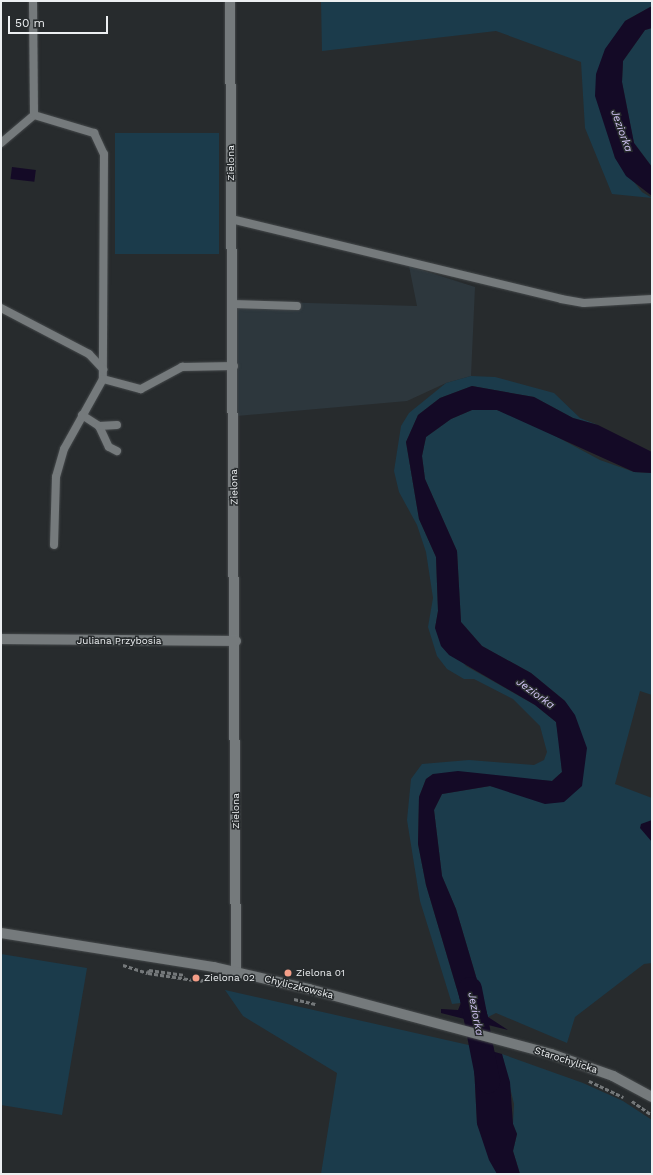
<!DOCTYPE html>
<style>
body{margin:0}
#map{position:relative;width:653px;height:1175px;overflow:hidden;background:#272b2d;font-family:"Work Sans",sans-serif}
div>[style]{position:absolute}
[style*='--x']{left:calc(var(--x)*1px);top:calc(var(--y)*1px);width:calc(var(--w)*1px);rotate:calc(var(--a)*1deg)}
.built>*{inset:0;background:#2d373d}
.green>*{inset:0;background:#1b3b4b;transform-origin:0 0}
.water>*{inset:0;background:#140a26;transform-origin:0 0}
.river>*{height:24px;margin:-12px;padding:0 12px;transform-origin:12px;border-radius:12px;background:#140a26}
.path>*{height:2.5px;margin-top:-1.25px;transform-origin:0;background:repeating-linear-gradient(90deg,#74787a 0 4px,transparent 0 6px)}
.roads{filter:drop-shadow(0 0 1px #45494b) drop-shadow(0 0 1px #45494b)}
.service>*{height:8px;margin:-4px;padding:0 4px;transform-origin:4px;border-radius:4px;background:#757a7c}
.minor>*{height:10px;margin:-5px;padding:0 5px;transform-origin:5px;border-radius:5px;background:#757a7c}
.tertiary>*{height:10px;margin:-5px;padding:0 5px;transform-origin:5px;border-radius:5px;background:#757a7c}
.dots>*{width:11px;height:11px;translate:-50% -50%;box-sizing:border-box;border:2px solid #272b2d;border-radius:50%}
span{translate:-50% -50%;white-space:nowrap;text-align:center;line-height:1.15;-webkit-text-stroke:3px #272b2d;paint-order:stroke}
.street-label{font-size:10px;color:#eceff1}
.poi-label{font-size:10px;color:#eceff1}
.left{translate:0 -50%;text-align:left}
.water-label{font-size:11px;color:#d3c5f6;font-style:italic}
.frame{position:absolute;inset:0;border:2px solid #eceff1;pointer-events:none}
.scale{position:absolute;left:8px;top:16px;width:100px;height:18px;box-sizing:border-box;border:2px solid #eceff1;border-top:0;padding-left:5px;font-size:12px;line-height:14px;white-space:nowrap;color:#eceff1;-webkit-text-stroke:3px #272b2d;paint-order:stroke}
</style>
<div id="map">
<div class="built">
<div style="clip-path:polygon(409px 266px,475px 287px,471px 376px,446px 383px,407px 401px,237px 416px,236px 301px,417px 306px)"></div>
</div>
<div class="green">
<div style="clip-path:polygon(321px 1px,652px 1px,652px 6px,625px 21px,611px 143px,615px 158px,642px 192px,652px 198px,612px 194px,585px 128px,581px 62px,496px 31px,322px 51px)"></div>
<div style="clip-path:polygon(652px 28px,652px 167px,634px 143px,622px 82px,623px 61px,645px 30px)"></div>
<div style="left:219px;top:133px;width:121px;height:104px;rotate:90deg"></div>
<div style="clip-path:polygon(471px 376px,495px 377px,554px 393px,580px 418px,598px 425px,573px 418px,534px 397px,472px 386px,440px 398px,418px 415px,406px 442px,419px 519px,436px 557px,438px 611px,435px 628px,466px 666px,535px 705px,556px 722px,559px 739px,562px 772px,552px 781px,433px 774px,426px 779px,419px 797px,418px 844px,426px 885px,461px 1003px,452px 1004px,420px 901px,407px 820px,411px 779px,422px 764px,469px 760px,534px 765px,544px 760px,547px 752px,540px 726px,513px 699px,474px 679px,464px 679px,447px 669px,437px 656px,428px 627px,433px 598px,426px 552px,417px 525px,399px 492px,394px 471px,401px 426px,409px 413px,446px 383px)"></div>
<div style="clip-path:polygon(472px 410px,497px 410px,533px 424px,600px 460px,634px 472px,652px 473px,652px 695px,640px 691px,615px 784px,652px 798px,652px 963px,644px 964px,575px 1017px,567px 1043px,496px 1013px,488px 1017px,456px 909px,442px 876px,434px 810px,442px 794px,490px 786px,564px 802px,565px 701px,531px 673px,482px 646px,461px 622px,457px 551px,425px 479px,422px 456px,426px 437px,451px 419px)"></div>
<div style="clip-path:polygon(1px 954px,87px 968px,62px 1115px,1px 1105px)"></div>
<div style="clip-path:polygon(225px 990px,473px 1046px,477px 1124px,497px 1174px,321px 1174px,337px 1073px,243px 1016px)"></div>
<div style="clip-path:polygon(502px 1054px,583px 1083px,623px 1101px,652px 1120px,652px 1174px,520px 1174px,513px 1151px,517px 1134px,513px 1124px,514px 1104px)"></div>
</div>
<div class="water">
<div style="clip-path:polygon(652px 6px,652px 28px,645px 30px,623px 61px,622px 82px,634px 143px,652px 167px,652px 196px,626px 176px,615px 158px,595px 96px,596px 74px,605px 49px,625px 21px)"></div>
<div style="left:12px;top:167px;width:24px;height:12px;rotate:7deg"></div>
<div style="clip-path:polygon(472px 386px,534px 397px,573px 418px,598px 425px,652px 452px,652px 473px,634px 472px,497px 410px,472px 410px,451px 419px,426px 437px,422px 456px,425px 479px,457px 551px,461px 622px,482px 646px,531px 673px,565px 701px,575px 715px,587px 748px,582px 786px,564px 802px,545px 804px,490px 786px,442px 794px,434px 810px,442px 876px,456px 909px,488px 1017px,508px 1030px,441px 1013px,441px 1009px,458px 1010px,461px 1003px,426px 885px,418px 844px,419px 797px,426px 779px,433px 774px,458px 771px,552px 781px,562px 772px,556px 722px,535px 705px,449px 655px,441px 646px,435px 628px,438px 611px,436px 557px,419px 519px,406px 442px,418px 415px,440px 398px)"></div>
<div style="clip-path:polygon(652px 820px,652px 842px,640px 828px,641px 824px)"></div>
<div style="clip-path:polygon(473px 1046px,502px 1054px,510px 1082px,513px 1124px,517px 1134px,513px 1151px,520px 1174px,497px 1174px,489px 1160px,477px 1124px)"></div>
</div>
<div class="river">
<div style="--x:470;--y:989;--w:94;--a:78.9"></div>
</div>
<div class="path">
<div style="--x:123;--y:965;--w:26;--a:18"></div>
<div style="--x:148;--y:973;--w:53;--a:8.7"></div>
<div style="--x:200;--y:981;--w:9;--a:-21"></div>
<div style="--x:148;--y:973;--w:3;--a:-72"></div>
<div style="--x:149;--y:970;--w:36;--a:8"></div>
<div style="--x:294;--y:999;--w:22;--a:13"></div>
<div style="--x:589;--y:1081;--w:38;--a:25"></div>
<div style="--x:632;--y:1101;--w:24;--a:35"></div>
</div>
<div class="roads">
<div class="service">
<div style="--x:34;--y:115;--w:63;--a:16.7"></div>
<div style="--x:94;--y:133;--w:23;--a:65"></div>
<div style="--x:104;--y:154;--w:225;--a:90.3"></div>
<div style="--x:103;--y:379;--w:80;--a:119.1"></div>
<div style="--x:64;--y:449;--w:29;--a:106"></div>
<div style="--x:56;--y:477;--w:68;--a:91.7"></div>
<div style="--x:1;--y:143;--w:43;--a:-40.3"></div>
<div style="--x:34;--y:115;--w:114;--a:-90.5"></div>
<div style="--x:231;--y:219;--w:340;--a:13.6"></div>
<div style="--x:561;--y:299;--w:23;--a:10"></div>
<div style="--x:584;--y:303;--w:68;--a:-3.4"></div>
<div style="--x:233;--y:304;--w:64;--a:1.8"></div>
<div style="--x:1;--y:308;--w:99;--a:27.6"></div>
<div style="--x:89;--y:354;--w:21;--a:47"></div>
<div style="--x:103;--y:379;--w:39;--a:15"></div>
<div style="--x:141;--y:389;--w:47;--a:-28.2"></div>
<div style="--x:182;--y:367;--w:52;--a:-1.1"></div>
<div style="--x:82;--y:415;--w:20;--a:33"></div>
<div style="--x:99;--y:426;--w:23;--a:65"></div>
<div style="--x:109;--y:447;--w:9;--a:27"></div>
<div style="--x:99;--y:426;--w:18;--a:-3"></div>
</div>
<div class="minor">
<div style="--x:230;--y:1;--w:971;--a:89.65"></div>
<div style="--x:1;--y:639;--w:235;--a:0.5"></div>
</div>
<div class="tertiary">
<div style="--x:1;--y:933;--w:216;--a:9.1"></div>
<div style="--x:214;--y:967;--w:98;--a:13"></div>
<div style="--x:309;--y:989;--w:251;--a:15"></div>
<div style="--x:551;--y:1054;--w:66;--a:19.5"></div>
<div style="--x:613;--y:1076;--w:44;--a:28.3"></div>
</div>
</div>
<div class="dots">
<div style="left:288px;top:973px;background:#f49e88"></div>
<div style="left:196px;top:978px;background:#f49e88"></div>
</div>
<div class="street-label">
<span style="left:231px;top:163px;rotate:-90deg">Zielona</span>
<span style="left:234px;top:487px;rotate:-91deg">Zielona</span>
<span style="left:119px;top:641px">Juliana Przybosia</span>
<span style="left:236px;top:811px;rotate:-90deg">Zielona</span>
<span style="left:299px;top:987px;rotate:14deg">Chyliczkowska</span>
<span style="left:566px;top:1060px;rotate:18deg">Starochylicka</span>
</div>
<div class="poi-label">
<span class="left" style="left:296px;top:973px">Zielona 01</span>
<span class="left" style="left:204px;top:978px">Zielona 02</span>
</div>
<div class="water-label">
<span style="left:621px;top:131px;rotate:70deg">Jeziorka</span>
<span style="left:535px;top:694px;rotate:36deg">Jeziorka</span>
<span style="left:475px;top:1014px;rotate:79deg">Jeziorka</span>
</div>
<div class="frame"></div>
<div class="scale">50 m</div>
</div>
